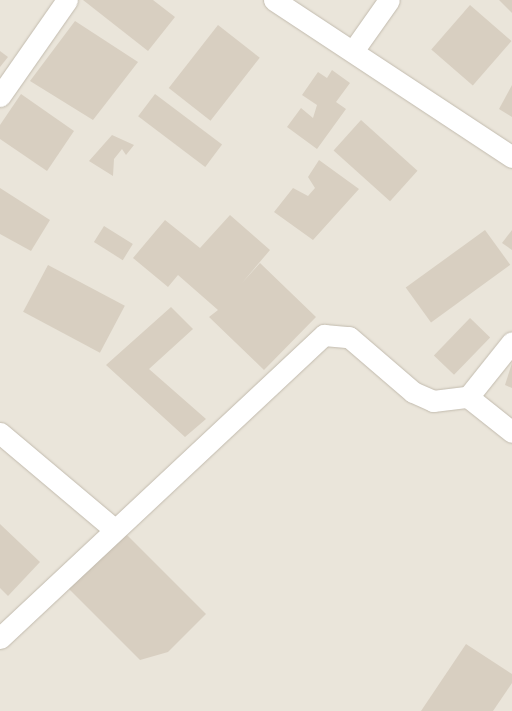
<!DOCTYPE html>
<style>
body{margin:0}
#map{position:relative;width:512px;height:711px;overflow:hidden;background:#f6f3ec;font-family:"Open Sans",sans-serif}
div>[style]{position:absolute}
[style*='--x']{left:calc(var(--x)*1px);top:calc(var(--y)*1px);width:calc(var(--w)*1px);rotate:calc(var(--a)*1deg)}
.residential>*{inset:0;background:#eae5da;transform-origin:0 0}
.building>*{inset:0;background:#d8cfc1;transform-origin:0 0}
.roads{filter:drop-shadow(0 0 1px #c2bbae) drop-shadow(0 0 1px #c2bbae)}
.street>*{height:21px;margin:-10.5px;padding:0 10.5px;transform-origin:10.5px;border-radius:10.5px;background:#fff}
span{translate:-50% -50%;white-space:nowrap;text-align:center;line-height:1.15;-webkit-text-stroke:5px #fff;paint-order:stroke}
</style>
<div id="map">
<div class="residential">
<div style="left:0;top:0;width:512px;height:711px"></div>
</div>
<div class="building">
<div style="clip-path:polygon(83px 0,153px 0,175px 17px,148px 51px)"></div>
<div style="clip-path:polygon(499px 0,512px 0,512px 13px)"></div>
<div style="left:470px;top:5px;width:55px;height:59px;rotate:41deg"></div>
<div style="clip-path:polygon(75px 21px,138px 62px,93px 120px,30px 81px)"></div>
<div style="left:218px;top:25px;width:53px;height:80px;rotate:38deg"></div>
<div style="clip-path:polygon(0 51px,8px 57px,0 67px)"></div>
<div style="clip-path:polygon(332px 70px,350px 83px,336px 102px,346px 109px,317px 149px,287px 127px,301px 108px,313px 118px,317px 105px,302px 95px,318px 72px,327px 78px)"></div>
<div style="clip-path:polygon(512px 85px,512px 117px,499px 109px)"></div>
<div style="clip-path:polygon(21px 94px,74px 131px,47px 171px,0 139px,0 125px)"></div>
<div style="left:155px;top:94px;width:84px;height:28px;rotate:37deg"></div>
<div style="left:361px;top:120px;width:76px;height:41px;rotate:42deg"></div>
<div style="clip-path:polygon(112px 135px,134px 145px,126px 155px,122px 149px,114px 159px,113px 176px,89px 161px)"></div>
<div style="clip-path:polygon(319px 160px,359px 189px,313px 240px,274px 212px,293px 188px,308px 196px,315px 188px,308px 177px)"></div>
<div style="clip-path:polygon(0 188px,50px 220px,31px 251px,0 234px)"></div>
<div style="clip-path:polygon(230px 215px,270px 250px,242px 283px,260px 263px,316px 317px,264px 370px,209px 317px,218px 310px,178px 275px,168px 287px,133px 258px,165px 220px,200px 248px)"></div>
<div style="left:104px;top:226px;width:34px;height:19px;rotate:32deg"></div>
<div style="left:485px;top:230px;width:43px;height:98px;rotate:54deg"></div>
<div style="clip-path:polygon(512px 230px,512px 250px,502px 243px)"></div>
<div style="left:48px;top:265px;width:87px;height:53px;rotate:28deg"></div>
<div style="clip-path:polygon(171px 307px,193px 329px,149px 369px,206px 419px,185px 437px,106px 365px)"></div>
<div style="left:470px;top:318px;width:28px;height:52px;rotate:44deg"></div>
<div style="clip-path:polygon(512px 363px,512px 388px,505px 385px)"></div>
<div style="clip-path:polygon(0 524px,40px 562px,8px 596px,0 588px)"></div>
<div style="clip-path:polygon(124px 532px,206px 614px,168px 652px,140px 660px,68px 588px)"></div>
<div style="clip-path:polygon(466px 644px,512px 674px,512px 683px,493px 711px,421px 711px)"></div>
</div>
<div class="roads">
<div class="street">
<div style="--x:274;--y:0;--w:285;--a:33.4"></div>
<div style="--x:353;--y:51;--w:62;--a:-54.8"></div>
<div style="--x:0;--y:96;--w:117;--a:-55.1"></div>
<div style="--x:468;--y:397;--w:70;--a:-51.3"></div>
<div style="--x:0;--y:433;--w:150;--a:40.1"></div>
<div style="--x:0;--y:638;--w:444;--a:-43.1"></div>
<div style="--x:324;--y:335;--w:25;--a:5"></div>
<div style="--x:349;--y:337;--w:84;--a:40.7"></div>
<div style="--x:413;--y:392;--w:22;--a:24"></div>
<div style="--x:433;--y:401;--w:35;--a:-7"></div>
<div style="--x:468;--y:397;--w:56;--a:38.5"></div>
</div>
</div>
</div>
